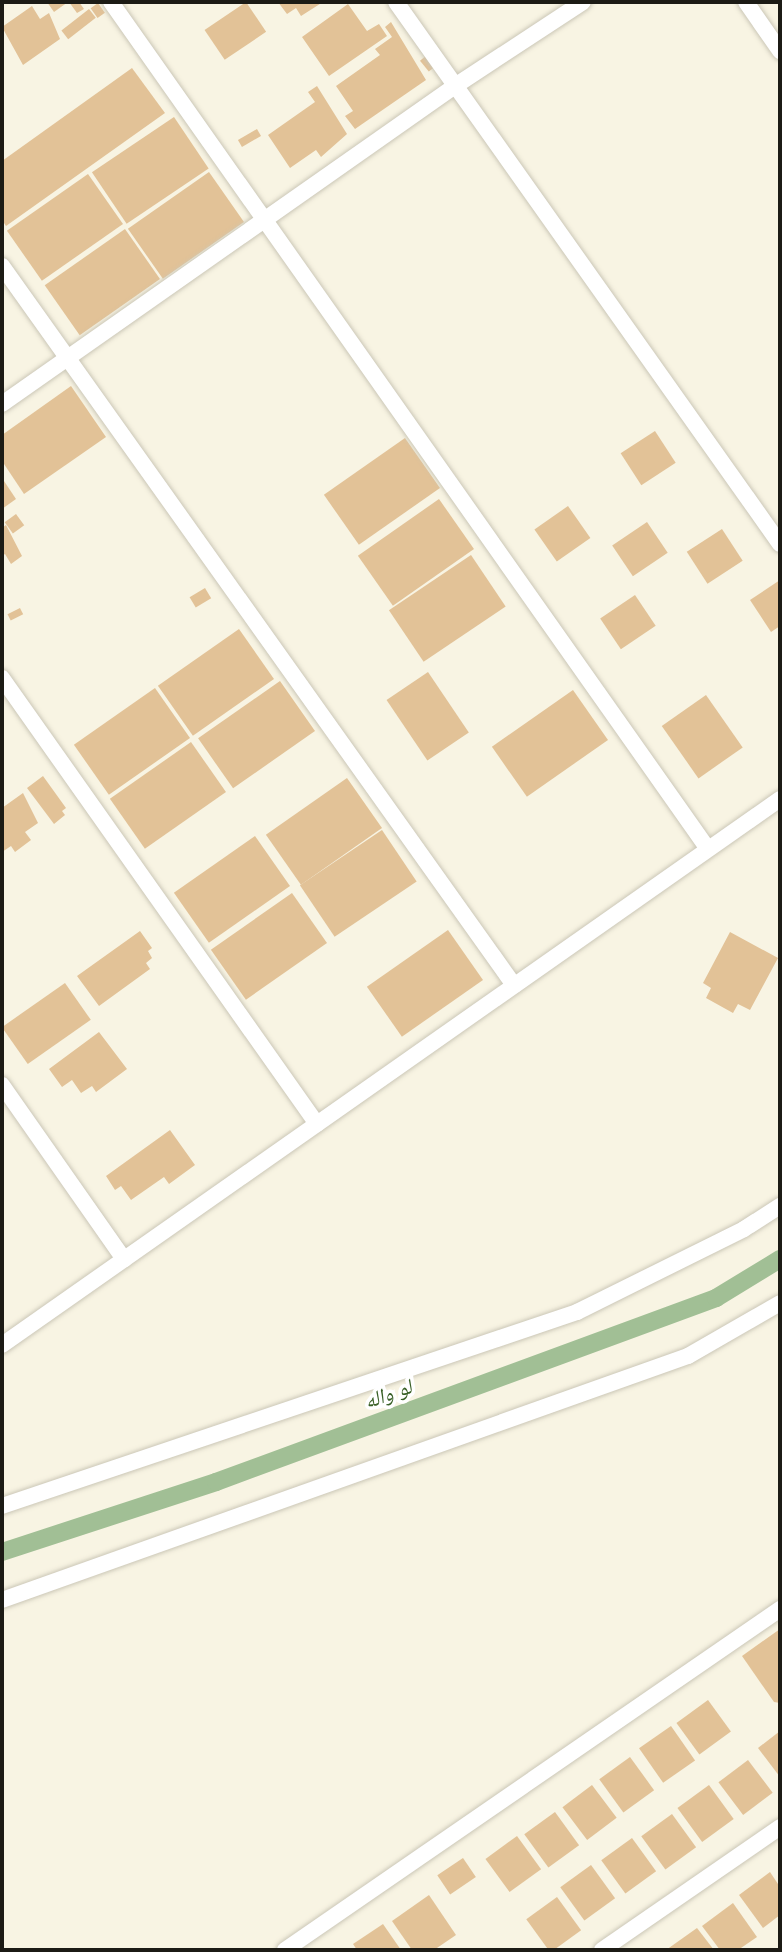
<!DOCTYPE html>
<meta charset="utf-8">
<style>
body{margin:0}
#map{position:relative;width:782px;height:1952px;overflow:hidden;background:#f8f4e3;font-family:Montserrat,"Noto Naskh Arabic",sans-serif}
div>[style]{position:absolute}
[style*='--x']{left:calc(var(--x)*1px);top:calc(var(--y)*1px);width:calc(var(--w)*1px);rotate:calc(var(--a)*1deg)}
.canal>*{height:18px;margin:-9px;padding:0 9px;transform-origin:9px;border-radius:9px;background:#a1bf95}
.building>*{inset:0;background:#e2c297;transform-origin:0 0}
.roads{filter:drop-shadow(0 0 2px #cbc7b7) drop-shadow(0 0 2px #cbc7b7)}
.minor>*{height:16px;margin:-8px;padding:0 8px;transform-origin:8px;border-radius:8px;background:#fff}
span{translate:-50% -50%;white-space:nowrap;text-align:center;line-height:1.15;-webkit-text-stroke:7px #fff;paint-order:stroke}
.water-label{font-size:21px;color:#396026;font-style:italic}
.frame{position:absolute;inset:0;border:4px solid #1c1b15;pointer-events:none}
</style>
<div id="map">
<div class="canal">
<div style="--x:2;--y:1552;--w:225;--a:-18.1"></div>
<div style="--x:216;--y:1482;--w:533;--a:-20.2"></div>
<div style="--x:716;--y:1298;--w:75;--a:-31.4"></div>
</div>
<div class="building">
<div style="clip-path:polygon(47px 2px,68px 2px,54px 12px)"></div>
<div style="clip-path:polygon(69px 2px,79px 2px,84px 9px,77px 13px)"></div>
<div style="left:246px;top:2px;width:36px;height:50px;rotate:56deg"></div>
<div style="clip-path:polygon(278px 2px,323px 2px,301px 16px,296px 8px,287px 14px)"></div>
<div style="left:98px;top:3px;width:12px;height:9px;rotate:55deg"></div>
<div style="clip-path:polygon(348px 4px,367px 31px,379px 24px,387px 36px,329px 76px,302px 37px)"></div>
<div style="clip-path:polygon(32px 6px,40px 19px,49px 13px,60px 39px,23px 65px,2px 27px)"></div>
<div style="left:89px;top:9px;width:11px;height:35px;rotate:52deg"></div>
<div style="clip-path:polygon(391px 22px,426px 80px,355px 129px,345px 116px,353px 111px,336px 86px,380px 55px,375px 49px,392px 37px,385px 27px)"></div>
<div style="left:427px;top:55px;width:14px;height:9px;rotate:51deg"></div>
<div style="clip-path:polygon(132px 68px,165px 113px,6px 226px,2px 220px,2px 161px)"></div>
<div style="clip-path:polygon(317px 86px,347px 134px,321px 157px,316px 150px,290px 168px,268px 135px,315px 102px,308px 92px)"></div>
<div style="left:174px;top:117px;width:62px;height:99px;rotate:56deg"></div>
<div style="left:257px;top:129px;width:8px;height:22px;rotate:60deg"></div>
<div style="left:209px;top:172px;width:61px;height:99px;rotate:55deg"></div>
<div style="left:88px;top:174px;width:61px;height:99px;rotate:55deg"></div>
<div style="left:125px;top:229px;width:61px;height:98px;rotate:55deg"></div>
<div style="clip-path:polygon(71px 386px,106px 437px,24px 494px,2px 461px,2px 435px)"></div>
<div style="left:655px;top:431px;width:38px;height:41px;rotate:57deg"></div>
<div style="left:405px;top:438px;width:61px;height:99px;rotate:55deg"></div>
<div style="clip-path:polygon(2px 478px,16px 499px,2px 509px)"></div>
<div style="left:439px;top:499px;width:61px;height:99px;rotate:55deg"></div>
<div style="left:568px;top:506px;width:39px;height:41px;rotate:55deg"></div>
<div style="left:16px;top:514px;width:14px;height:14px;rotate:54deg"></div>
<div style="left:647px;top:522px;width:37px;height:42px;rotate:56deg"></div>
<div style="clip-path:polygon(6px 525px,22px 556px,11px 564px,5px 554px,2px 556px,2px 528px)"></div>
<div style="left:722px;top:529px;width:38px;height:42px;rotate:57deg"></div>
<div style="left:471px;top:555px;width:62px;height:99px;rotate:56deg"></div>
<div style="clip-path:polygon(780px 580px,780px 626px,771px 632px,750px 600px)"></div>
<div style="left:205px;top:588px;width:12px;height:18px;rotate:59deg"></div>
<div style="left:635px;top:595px;width:37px;height:42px;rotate:56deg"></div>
<div style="left:20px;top:608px;width:7px;height:14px;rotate:63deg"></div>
<div style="left:239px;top:629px;width:61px;height:99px;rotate:55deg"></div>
<div style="left:428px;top:672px;width:73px;height:50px;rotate:56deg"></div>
<div style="left:280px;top:681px;width:61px;height:100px;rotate:55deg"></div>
<div style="left:155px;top:688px;width:61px;height:99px;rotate:55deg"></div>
<div style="left:573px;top:690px;width:61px;height:99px;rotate:55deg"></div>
<div style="left:706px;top:695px;width:64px;height:54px;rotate:55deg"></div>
<div style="left:191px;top:742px;width:61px;height:99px;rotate:55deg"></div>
<div style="clip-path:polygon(43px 776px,66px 808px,62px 811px,65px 815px,54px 824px,27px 788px)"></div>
<div style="left:347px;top:778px;width:61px;height:99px;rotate:55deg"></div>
<div style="clip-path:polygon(23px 793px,38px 823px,25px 832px,31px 840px,15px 852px,11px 846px,2px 852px,2px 808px)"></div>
<div style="left:382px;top:830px;width:62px;height:99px;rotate:56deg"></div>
<div style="left:255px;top:836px;width:61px;height:99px;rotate:55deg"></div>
<div style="left:292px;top:893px;width:61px;height:99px;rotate:55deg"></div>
<div style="left:448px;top:930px;width:61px;height:99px;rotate:55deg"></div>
<div style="clip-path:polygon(140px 931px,152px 948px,148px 951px,152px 958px,146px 963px,150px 969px,99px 1006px,77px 976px)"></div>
<div style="clip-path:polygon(730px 932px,778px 958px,750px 1010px,738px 1004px,733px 1013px,706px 998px,711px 988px,703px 983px)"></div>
<div style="left:65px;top:983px;width:45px;height:77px;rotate:55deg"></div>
<div style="clip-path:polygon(99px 1032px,127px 1069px,96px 1092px,92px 1086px,81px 1093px,72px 1080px,62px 1087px,49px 1069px)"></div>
<div style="clip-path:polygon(170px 1130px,195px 1165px,169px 1184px,164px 1177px,131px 1200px,121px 1186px,115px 1190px,106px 1176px)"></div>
<div style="clip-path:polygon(780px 1629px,780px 1703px,774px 1702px,742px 1656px)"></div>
<div style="left:708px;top:1700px;width:39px;height:39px;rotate:54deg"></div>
<div style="left:671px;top:1726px;width:42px;height:39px;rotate:55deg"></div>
<div style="clip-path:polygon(780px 1731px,780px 1777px,758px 1748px)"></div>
<div style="left:630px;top:1757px;width:41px;height:38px;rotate:54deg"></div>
<div style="left:748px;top:1760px;width:41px;height:37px;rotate:53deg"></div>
<div style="left:592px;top:1785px;width:41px;height:37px;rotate:53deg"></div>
<div style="left:709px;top:1785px;width:42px;height:39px;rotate:54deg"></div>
<div style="left:555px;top:1812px;width:41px;height:38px;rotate:54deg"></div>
<div style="left:672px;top:1814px;width:41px;height:38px;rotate:54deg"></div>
<div style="left:517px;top:1836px;width:41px;height:39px;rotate:54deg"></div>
<div style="left:632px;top:1838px;width:41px;height:38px;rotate:54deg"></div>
<div style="left:463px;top:1858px;width:23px;height:31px;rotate:56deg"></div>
<div style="left:591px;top:1865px;width:41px;height:38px;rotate:54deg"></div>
<div style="clip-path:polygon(770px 1872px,780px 1887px,780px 1915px,763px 1928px,739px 1895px)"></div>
<div style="clip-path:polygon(429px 1895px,456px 1935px,434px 1950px,412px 1950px,392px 1921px)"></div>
<div style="left:557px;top:1897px;width:41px;height:38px;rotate:54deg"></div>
<div style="clip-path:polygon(733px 1903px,757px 1937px,738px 1950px,720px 1950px,702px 1926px)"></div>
<div style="clip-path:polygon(383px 1924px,401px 1950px,357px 1950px,353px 1944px)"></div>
<div style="clip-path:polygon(697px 1928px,714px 1950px,666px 1950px)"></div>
</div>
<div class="roads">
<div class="minor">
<div style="--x:111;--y:2;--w:1036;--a:54.82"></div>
<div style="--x:396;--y:2;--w:664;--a:54.68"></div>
<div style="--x:746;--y:2;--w:60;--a:55.2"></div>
<div style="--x:2;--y:266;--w:883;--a:54.55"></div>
<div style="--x:2;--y:404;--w:553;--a:-35.07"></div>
<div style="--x:455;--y:86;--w:153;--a:-33.3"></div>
<div style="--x:2;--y:678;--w:546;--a:54.77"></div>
<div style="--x:2;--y:1085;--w:213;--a:55"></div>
<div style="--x:2;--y:1345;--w:950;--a:-35.06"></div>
<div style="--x:2;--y:1506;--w:607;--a:-18.64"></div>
<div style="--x:577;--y:1312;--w:186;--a:-26.4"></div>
<div style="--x:744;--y:1229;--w:43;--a:-32.6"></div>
<div style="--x:2;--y:1600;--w:728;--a:-19.58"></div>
<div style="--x:688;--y:1356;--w:106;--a:-29.9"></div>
<div style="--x:285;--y:1950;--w:601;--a:-34.56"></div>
<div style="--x:602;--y:1950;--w:216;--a:-34.6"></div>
</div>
</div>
<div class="water-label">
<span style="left:388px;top:1394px;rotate:-20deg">لو واله</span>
</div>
<div class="frame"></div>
</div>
